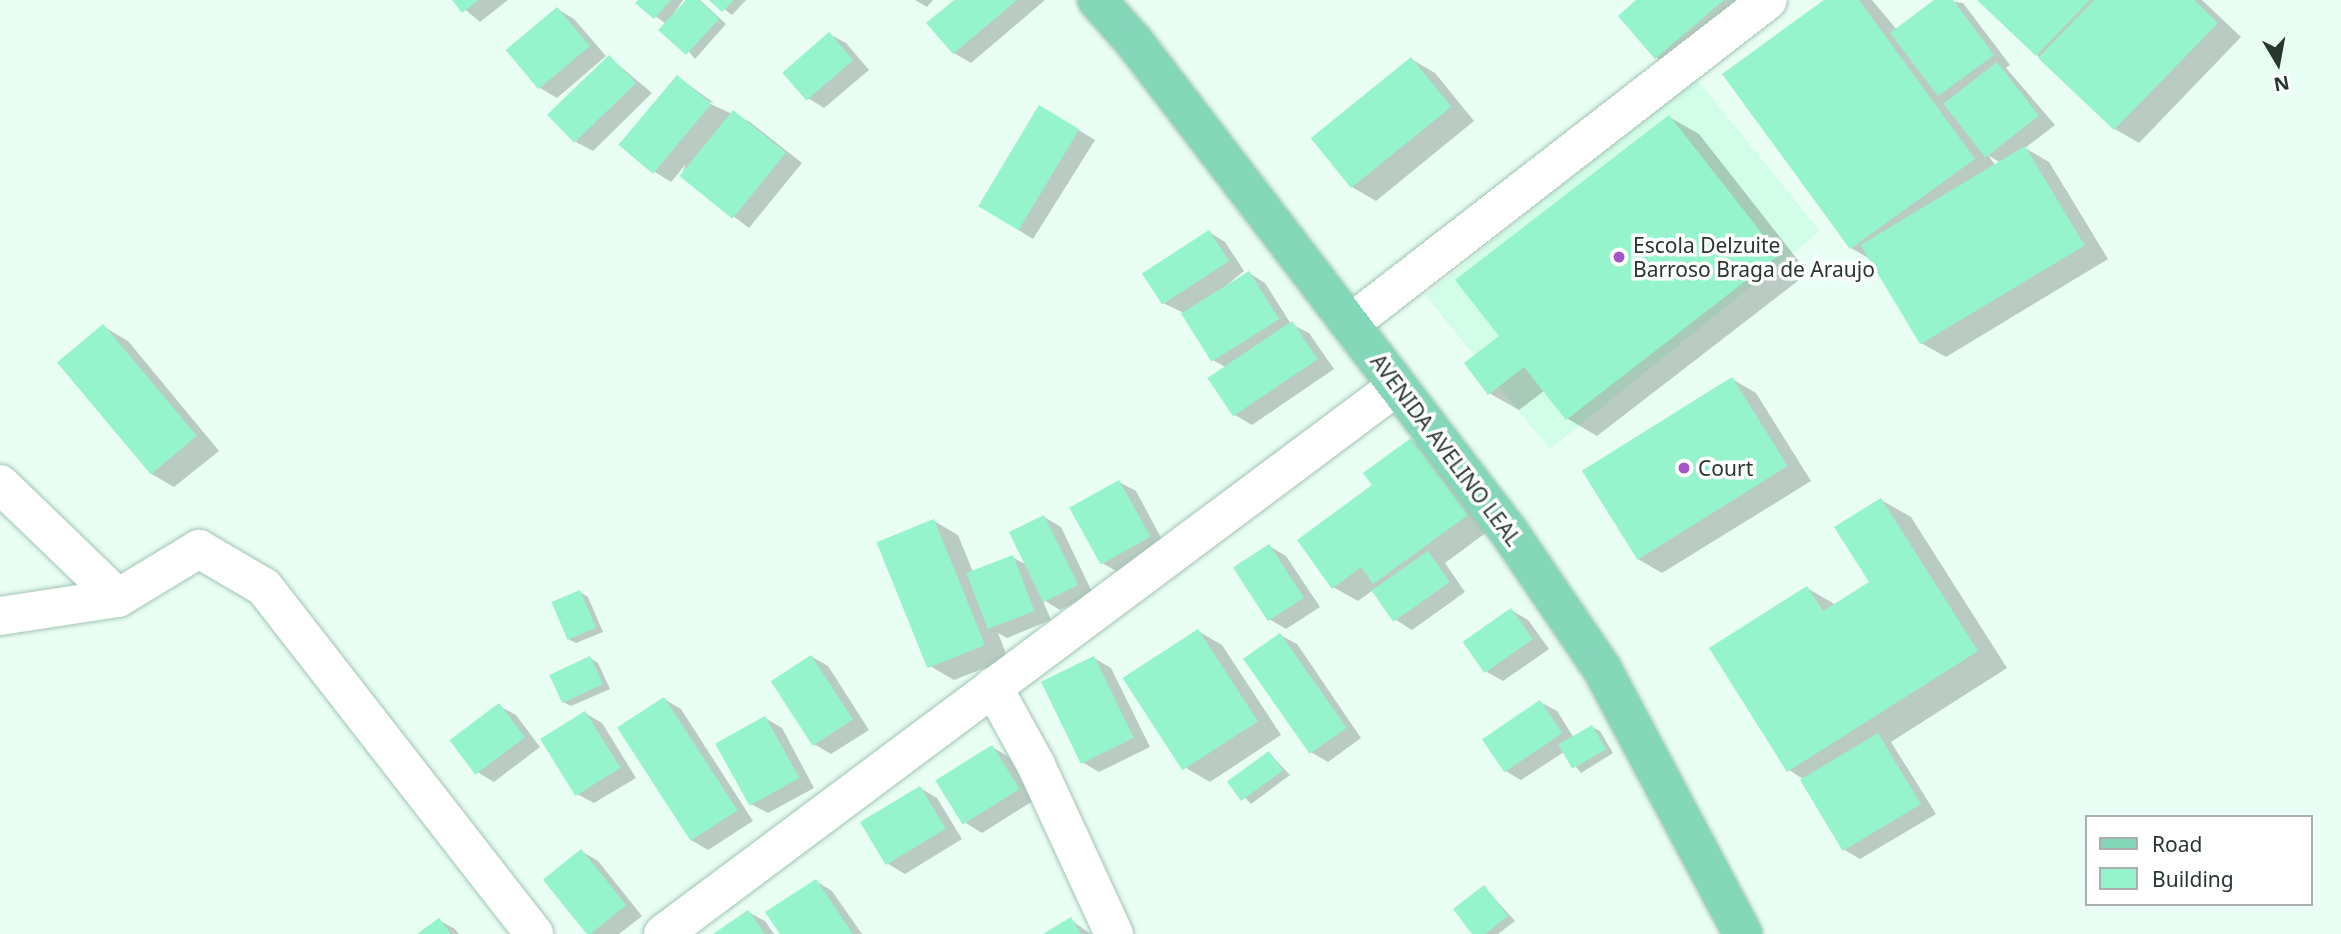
<!DOCTYPE html>
<style>
body{margin:0}
#map{position:relative;width:2341px;height:934px;overflow:hidden;background:#e9fef4;font-family:"Noto Sans",sans-serif}
div>[style]{position:absolute}
[style*='--x']{left:calc(var(--x)*1px);top:calc(var(--y)*1px);width:calc(var(--w)*1px);rotate:calc(var(--a)*1deg)}
.built>*{inset:0;background:#d2fde8;transform-origin:0 0}
.shadow>*{inset:0;background:#0003}
.building>*{inset:0;background:#95f4cb;transform-origin:0 0}
.roads{filter:drop-shadow(0 0 2px #a3c4b4) drop-shadow(0 0 2px #a3c4b4)}
.minor>*{height:38px;margin:-19px;padding:0 19px;transform-origin:19px;border-radius:19px;background:#fff}
.major>*{height:38px;margin:-19px;padding:0 19px;transform-origin:19px;border-radius:19px;background:#85d7ba}
.dots>*{width:19px;height:19px;translate:-50% -50%;box-sizing:border-box;border:4px solid #fff;border-radius:50%}
span{translate:-50% -50%;white-space:nowrap;text-align:center;line-height:1.15;-webkit-text-stroke:7px #fff;paint-order:stroke}
.poi-label{font-size:21px;color:#293730}
.left{translate:0 -50%;text-align:left}
.street-label{font-size:21px;color:#293730}
.legend{position:absolute;left:2085px;top:815px;width:228px;height:91px;box-sizing:border-box;background:#fff;border:2px solid #a9afac;margin:0;padding:9px 12px;list-style:none;font-size:21px;color:#293730}
.legend li{display:flex;align-items:center;gap:14px;height:35px}
.legend b{width:35px;border:2px solid #a9afac}
.north{position:absolute;left:2243px;top:28px;width:70px;height:70px;-webkit-text-stroke:5px #fff;paint-order:stroke;rotate:170deg;font-size:19px;font-weight:700;line-height:28px;text-align:center;color:#293730}
.north::after{content:'';display:block;margin:auto;width:24px;height:32px;background:#293730;clip-path:polygon(50% 0,100% 100%,50% 72%,0 100%)}
</style>
<div id="map">
<div class="built">
<div style="left:1695px;top:77px;width:198px;height:347px;rotate:51deg"></div>
</div>
<div class="shadow">
<div style="clip-path:polygon(454px 0,508px 0,480px 22px)"></div>
<div style="clip-path:polygon(640px 0,683px 0,668px 22px,688px 0,700px 0,726px 24px,695px 59px,666px 24px,638px 3px)"></div>
<div style="clip-path:polygon(712px 0,746px 0,732px 15px)"></div>
<div style="clip-path:polygon(915px 0,933px 0,927px 7px)"></div>
<div style="clip-path:polygon(957px 0,1045px 0,971px 63px,954px 53px)"></div>
<div style="clip-path:polygon(1639px 0,1764px 0,1681px 72px,1657px 58px,1620px 16px)"></div>
<div style="clip-path:polygon(evenodd,1827px 0,1872px 0,1897px 30px,1937px 0,1963px 3px,2010px 65px,2006px 68px,2055px 125px,2025px 148px,2049px 162px,2108px 259px,1946px 357px,1921px 343px,1870px 259px,1851px 248px,1827px 0,1988px 155px,2001px 163px,1996px 166px,1988px 155px)"></div>
<div style="clip-path:polygon(1979px 0,2202px 0,2241px 37px,2139px 143px,2115px 129px)"></div>
<div style="clip-path:polygon(557px 9px,574px 19px,606px 56px,557px 98px,540px 88px)"></div>
<div style="clip-path:polygon(829px 34px,846px 43px,869px 70px,824px 108px,808px 98px)"></div>
<div style="clip-path:polygon(609px 57px,652px 93px,593px 151px,576px 142px)"></div>
<div style="clip-path:polygon(1411px 59px,1435px 73px,1474px 121px,1376px 201px,1352px 187px)"></div>
<div style="clip-path:polygon(678px 77px,714px 103px,704px 101px,750px 122px,802px 163px,749px 228px,681px 176px,686px 164px,671px 182px,655px 172px)"></div>
<div style="clip-path:polygon(1057px 117px,1095px 140px,1033px 239px,1017px 229px)"></div>
<div style="clip-path:polygon(1669px 117px,1699px 134px,1808px 273px,1597px 436px,1568px 419px,1545px 390px,1519px 410px,1489px 393px,1501px 337px)"></div>
<div style="clip-path:polygon(1209px 232px,1225px 242px,1244px 271px,1217px 293px,1249px 273px,1265px 283px,1291px 324px,1309px 333px,1334px 369px,1252px 425px,1235px 415px,1227px 368px,1213px 360px,1182px 312px,1163px 303px)"></div>
<div style="clip-path:polygon(104px 327px,128px 341px,219px 451px,174px 487px,150px 473px)"></div>
<div style="clip-path:polygon(1732px 379px,1756px 393px,1811px 481px,1662px 573px,1638px 559px)"></div>
<div style="clip-path:polygon(1411px 440px,1435px 454px,1491px 529px,1445px 563px,1465px 592px,1412px 630px,1396px 620px,1373px 590px,1358px 601px,1333px 587px,1375px 486px)"></div>
<div style="clip-path:polygon(1119px 482px,1136px 491px,1166px 547px,1118px 572px,1102px 563px)"></div>
<div style="clip-path:polygon(1881px 500px,1911px 517px,2007px 668px,1891px 742px,1936px 814px,1860px 859px,1843px 849px,1803px 779px,1789px 770px,1807px 588px,1836px 605px,1871px 583px)"></div>
<div style="clip-path:polygon(1044px 517px,1061px 527px,1093px 594px,1060px 610px,1042px 599px,1051px 620px,1007px 638px,998px 633px,1008px 659px,954px 680px,930px 666px,934px 521px,958px 535px,973px 572px,1012px 557px,1027px 565px)"></div>
<div style="clip-path:polygon(1269px 546px,1286px 556px,1320px 607px,1286px 629px,1269px 619px)"></div>
<div style="clip-path:polygon(580px 592px,588px 597px,603px 632px,576px 643px,568px 639px)"></div>
<div style="clip-path:polygon(1511px 610px,1528px 620px,1549px 649px,1503px 681px,1487px 672px)"></div>
<div style="clip-path:polygon(1198px 631px,1222px 645px,1281px 735px,1210px 782px,1186px 768px)"></div>
<div style="clip-path:polygon(1280px 635px,1297px 644px,1361px 738px,1328px 762px,1311px 752px)"></div>
<div style="clip-path:polygon(812px 657px,828px 666px,869px 730px,831px 754px,814px 744px)"></div>
<div style="clip-path:polygon(590px 658px,598px 663px,610px 689px,571px 706px,563px 702px)"></div>
<div style="clip-path:polygon(1094px 658px,1111px 668px,1150px 747px,1099px 772px,1082px 762px)"></div>
<div style="clip-path:polygon(664px 699px,681px 709px,753px 821px,708px 850px,691px 840px)"></div>
<div style="clip-path:polygon(1540px 702px,1557px 711px,1574px 738px,1592px 727px,1600px 731px,1613px 753px,1581px 773px,1564px 752px,1521px 780px,1504px 770px)"></div>
<div style="clip-path:polygon(499px 706px,516px 715px,540px 747px,494px 782px,477px 772px)"></div>
<div style="clip-path:polygon(585px 713px,602px 723px,636px 778px,594px 803px,577px 794px)"></div>
<div style="clip-path:polygon(765px 718px,782px 728px,814px 788px,768px 813px,751px 804px)"></div>
<div style="clip-path:polygon(992px 747px,1009px 757px,1036px 799px,982px 833px,966px 823px)"></div>
<div style="clip-path:polygon(1269px 753px,1290px 775px,1251px 804px,1230px 782px)"></div>
<div style="clip-path:polygon(920px 788px,937px 798px,962px 839px,905px 874px,888px 864px)"></div>
<div style="clip-path:polygon(581px 851px,598px 861px,642px 916px,619px 934px,589px 934px,545px 880px)"></div>
<div style="clip-path:polygon(816px 881px,832px 891px,862px 934px,782px 934px)"></div>
<div style="clip-path:polygon(1484px 887px,1515px 921px,1498px 934px,1474px 934px)"></div>
<div style="clip-path:polygon(748px 912px,765px 921px,774px 934px,716px 934px)"></div>
<div style="clip-path:polygon(439px 920px,455px 929px,459px 934px,420px 934px)"></div>
<div style="clip-path:polygon(1071px 920px,1091px 934px,1046px 934px)"></div>
</div>
<div class="building">
<div style="clip-path:polygon(452px 0,479px 0,462px 13px)"></div>
<div style="clip-path:polygon(638px 0,671px 0,654px 19px,635px 3px)"></div>
<div style="clip-path:polygon(686px 0,699px 0,719px 19px,686px 55px,658px 30px)"></div>
<div style="clip-path:polygon(709px 0,734px 0,722px 12px)"></div>
<div style="clip-path:polygon(954px 0,1017px 0,953px 54px,926px 23px)"></div>
<div style="clip-path:polygon(1636px 0,1724px 0,1655px 59px,1618px 16px)"></div>
<div style="clip-path:polygon(1824px 0,1859px 0,1975px 159px,1850px 249px,1722px 74px)"></div>
<div style="clip-path:polygon(1934px 0,1953px 0,1994px 55px,1938px 96px,1890px 33px)"></div>
<div style="clip-path:polygon(1977px 0,2090px 0,2036px 56px)"></div>
<div style="clip-path:polygon(2094px 0,2194px 0,2218px 23px,2114px 130px,2038px 58px)"></div>
<div style="left:557px;top:7px;width:51px;height:67px;rotate:50deg"></div>
<div style="left:829px;top:32px;width:37px;height:62px;rotate:49deg"></div>
<div style="left:609px;top:55px;width:39px;height:86px;rotate:46deg"></div>
<div style="left:1411px;top:57px;width:64px;height:129px;rotate:51deg"></div>
<div style="left:1997px;top:62px;width:68px;height:68px;rotate:52deg"></div>
<div style="left:677px;top:75px;width:45px;height:91px;rotate:40deg"></div>
<div style="left:1039px;top:105px;width:47px;height:118px;rotate:31deg"></div>
<div style="left:733px;top:110px;width:68px;height:85px;rotate:39deg"></div>
<div style="clip-path:polygon(1669px 115px,1779px 255px,1566px 420px,1524px 367px,1488px 395px,1464px 363px,1499px 336px,1455px 280px)"></div>
<div style="left:2025px;top:146px;width:116px;height:192px;rotate:59deg"></div>
<div style="left:1209px;top:230px;width:37px;height:80px;rotate:57deg"></div>
<div style="left:1249px;top:271px;width:57px;height:80px;rotate:58deg"></div>
<div style="left:1292px;top:321px;width:46px;height:102px;rotate:56deg"></div>
<div style="left:103px;top:324px;width:146px;height:60px;rotate:50deg"></div>
<div style="left:1732px;top:377px;width:105px;height:177px;rotate:58deg"></div>
<div style="clip-path:polygon(1411px 438px,1468px 515px,1373px 584px,1361px 567px,1332px 589px,1297px 540px,1372px 485px,1363px 473px)"></div>
<div style="left:1119px;top:480px;width:65px;height:57px;rotate:61deg"></div>
<div style="clip-path:polygon(1881px 498px,1978px 651px,1787px 772px,1709px 648px,1807px 586px,1823px 611px,1869px 582px,1834px 527px)"></div>
<div style="left:1044px;top:515px;width:78px;height:39px;rotate:64deg"></div>
<div style="left:934px;top:519px;width:136px;height:62px;rotate:68deg"></div>
<div style="left:1269px;top:544px;width:64px;height:43px;rotate:57deg"></div>
<div style="left:1428px;top:551px;width:38px;height:69px;rotate:55deg"></div>
<div style="left:1013px;top:555px;width:60px;height:50px;rotate:69deg"></div>
<div style="left:580px;top:590px;width:41px;height:31px;rotate:67deg"></div>
<div style="left:1511px;top:608px;width:38px;height:59px;rotate:55deg"></div>
<div style="left:1198px;top:629px;width:110px;height:90px;rotate:57deg"></div>
<div style="left:1280px;top:633px;width:116px;height:45px;rotate:55deg"></div>
<div style="left:811px;top:655px;width:77px;height:48px;rotate:57deg"></div>
<div style="left:590px;top:656px;width:31px;height:45px;rotate:65deg"></div>
<div style="left:1094px;top:656px;width:91px;height:59px;rotate:64deg"></div>
<div style="left:664px;top:697px;width:135px;height:56px;rotate:57deg"></div>
<div style="left:1540px;top:700px;width:40px;height:70px;rotate:56deg"></div>
<div style="left:499px;top:703px;width:43px;height:62px;rotate:53deg"></div>
<div style="left:585px;top:711px;width:67px;height:53px;rotate:58deg"></div>
<div style="left:765px;top:716px;width:71px;height:57px;rotate:61deg"></div>
<div style="left:1592px;top:725px;width:28px;height:39px;rotate:60deg"></div>
<div style="left:1878px;top:733px;width:83px;height:91px;rotate:59deg"></div>
<div style="left:992px;top:745px;width:52px;height:67px;rotate:58deg"></div>
<div style="left:1269px;top:751px;width:24px;height:52px;rotate:54deg"></div>
<div style="left:920px;top:786px;width:50px;height:70px;rotate:59deg"></div>
<div style="left:581px;top:849px;width:72px;height:49px;rotate:51deg"></div>
<div style="clip-path:polygon(816px 879px,853px 934px,780px 934px,765px 912px)"></div>
<div style="clip-path:polygon(1484px 885px,1508px 916px,1485px 934px,1472px 934px,1453px 909px)"></div>
<div style="clip-path:polygon(748px 910px,765px 934px,713px 934px)"></div>
<div style="clip-path:polygon(1071px 917px,1081px 934px,1043px 934px)"></div>
<div style="clip-path:polygon(439px 918px,451px 934px,417px 934px)"></div>
</div>
<div class="roads">
<div class="minor">
<div style="--x:1351;--y:323;--w:527;--a:-37.76"></div>
<div style="--x:0;--y:484;--w:164;--a:44"></div>
<div style="--x:0;--y:616;--w:119;--a:-8.7"></div>
<div style="--x:118;--y:598;--w:95;--a:-31.2"></div>
<div style="--x:199;--y:549;--w:75;--a:30.3"></div>
<div style="--x:264;--y:587;--w:440;--a:52.1"></div>
<div style="--x:993;--y:687;--w:89;--a:61.1"></div>
<div style="--x:1036;--y:765;--w:186;--a:65.2"></div>
<div style="--x:663;--y:934;--w:916;--a:-36.74"></div>
</div>
<div class="major">
<div style="--x:1097;--y:0;--w:57;--a:48.5"></div>
<div style="--x:1135;--y:43;--w:616;--a:52.59"></div>
<div style="--x:1509;--y:532;--w:166;--a:55.8"></div>
<div style="--x:1602;--y:669;--w:300;--a:62"></div>
</div>
</div>
<div class="dots">
<div style="left:1619px;top:257px;background:#a456c7"></div>
<div style="left:1684px;top:468px;background:#a456c7"></div>
</div>
<div class="poi-label">
<span class="left" style="left:1633px;top:257px">Escola Delzuite<br>Barroso Braga de Araujo</span>
<span class="left" style="left:1698px;top:468px">Court</span>
</div>
<div class="street-label">
<span style="left:1446px;top:450px;rotate:53deg">AVENIDA AVELINO LEAL</span>
</div>
<ul class="legend">
<li><b style="height:9px;background:#85d7ba"></b>Road</li>
<li><b style="height:19px;background:#95f4cb"></b>Building</li>
</ul>
<div class="north">N</div>
</div>
